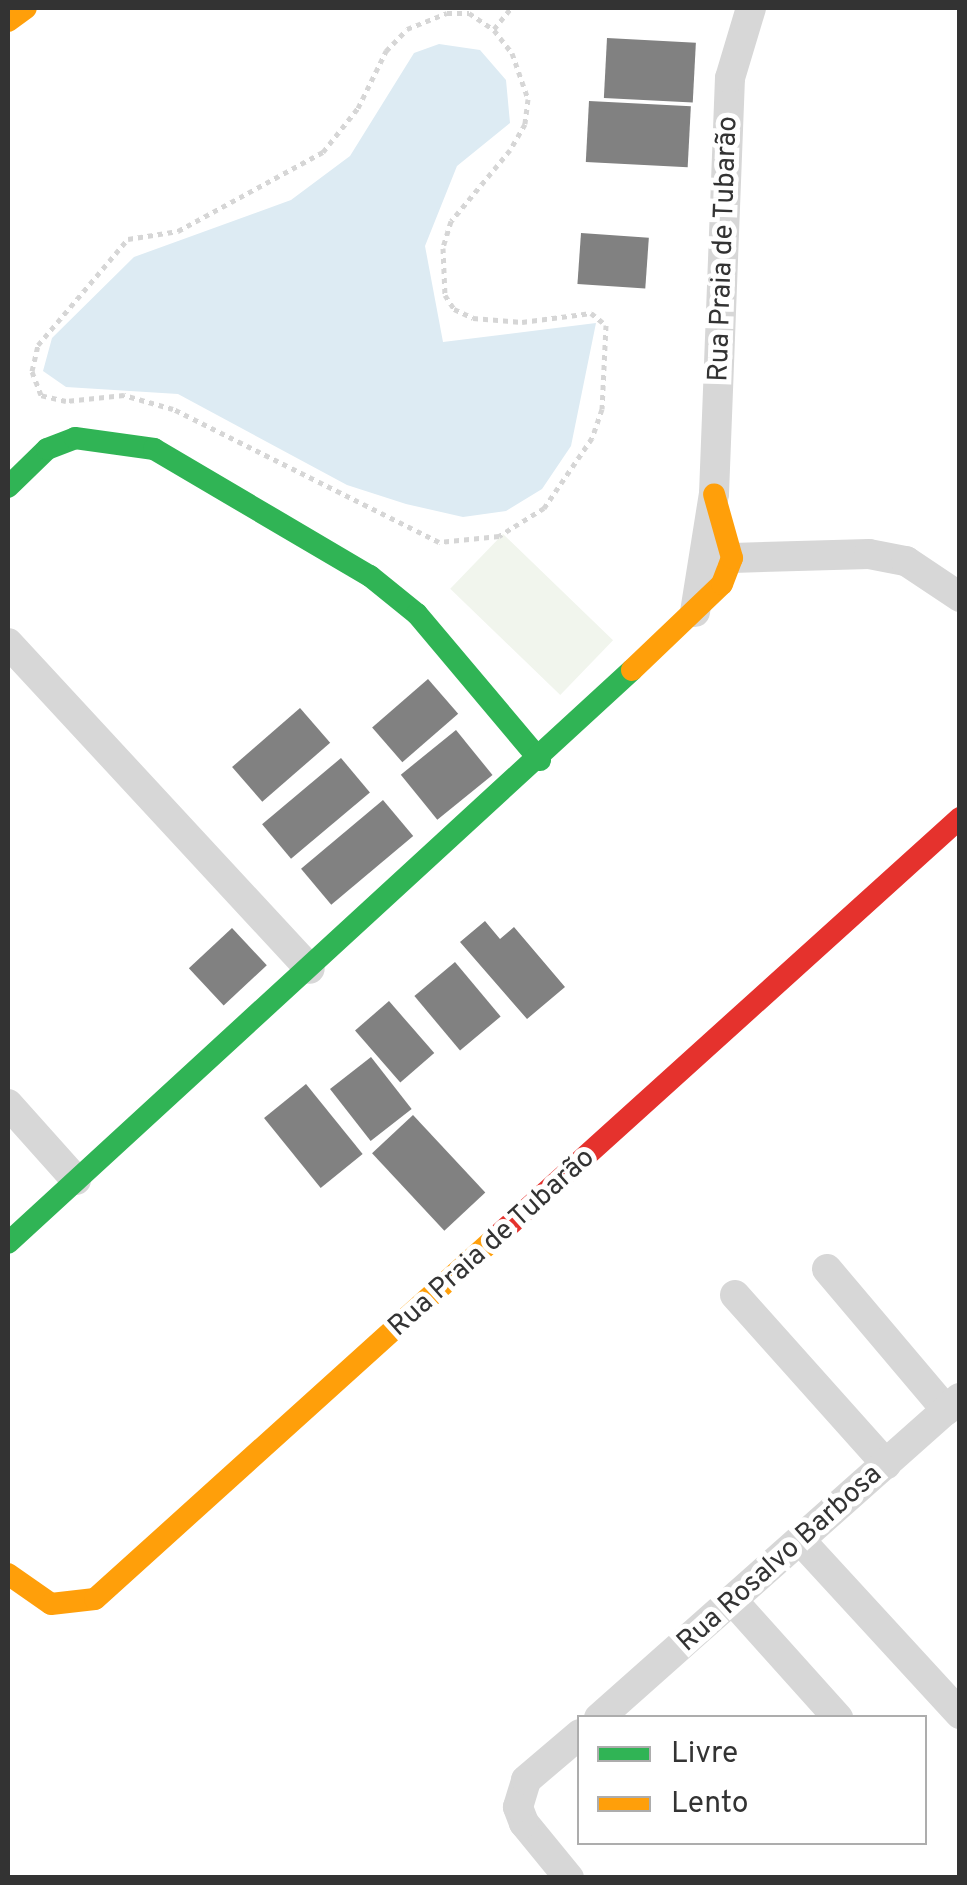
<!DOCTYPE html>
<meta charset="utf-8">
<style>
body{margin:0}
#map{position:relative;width:967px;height:1885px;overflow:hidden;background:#fff;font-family:Overpass,sans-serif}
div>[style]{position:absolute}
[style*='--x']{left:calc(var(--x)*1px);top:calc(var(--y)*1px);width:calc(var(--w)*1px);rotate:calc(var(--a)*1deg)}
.green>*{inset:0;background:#f1f5ed;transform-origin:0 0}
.water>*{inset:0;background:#ddebf3}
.building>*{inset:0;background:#818181;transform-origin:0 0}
.path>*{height:5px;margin-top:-2.5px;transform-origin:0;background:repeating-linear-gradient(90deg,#d6d6d6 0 5px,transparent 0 10px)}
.street>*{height:30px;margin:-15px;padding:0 15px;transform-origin:15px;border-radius:15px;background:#d7d7d7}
.fast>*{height:22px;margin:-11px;padding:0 11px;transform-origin:11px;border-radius:11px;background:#30b455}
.slow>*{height:22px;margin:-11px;padding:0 11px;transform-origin:11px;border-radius:11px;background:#ff9f0a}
.jam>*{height:22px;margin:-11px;padding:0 11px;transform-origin:11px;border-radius:11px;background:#e5322d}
span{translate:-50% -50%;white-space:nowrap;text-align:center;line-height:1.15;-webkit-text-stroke:10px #fff;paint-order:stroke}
.street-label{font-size:28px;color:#333}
.frame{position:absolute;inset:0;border:10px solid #333;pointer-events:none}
.legend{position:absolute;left:577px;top:1715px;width:350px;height:130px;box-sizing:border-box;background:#fff;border:2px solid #adadad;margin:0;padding:12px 18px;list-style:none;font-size:30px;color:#333}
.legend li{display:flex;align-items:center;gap:20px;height:50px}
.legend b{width:50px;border:2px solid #adadad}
</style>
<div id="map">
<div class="green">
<div style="left:503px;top:534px;width:153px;height:76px;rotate:44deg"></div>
</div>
<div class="water">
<div style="clip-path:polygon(439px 44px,480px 50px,506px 80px,510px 123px,457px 166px,425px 246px,443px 342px,596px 323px,571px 446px,542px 489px,506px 511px,463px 517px,406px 504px,347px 485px,178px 394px,66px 387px,43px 371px,52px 338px,134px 257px,291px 200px,350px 156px,414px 53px)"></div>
</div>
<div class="building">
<div style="left:607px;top:38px;width:89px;height:60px;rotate:3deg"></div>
<div style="left:589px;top:101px;width:102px;height:61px;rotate:3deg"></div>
<div style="left:581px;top:233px;width:68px;height:51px;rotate:4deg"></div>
<div style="left:428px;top:679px;width:46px;height:74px;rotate:49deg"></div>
<div style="left:300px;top:708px;width:46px;height:90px;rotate:49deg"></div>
<div style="left:456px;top:730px;width:58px;height:71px;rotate:51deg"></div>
<div style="left:341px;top:758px;width:45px;height:103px;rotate:50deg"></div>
<div style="left:383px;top:800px;width:47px;height:107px;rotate:50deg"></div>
<div style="clip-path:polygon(485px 921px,500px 939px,514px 927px,565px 987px,527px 1019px,460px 942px)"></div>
<div style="left:232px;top:928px;width:51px;height:59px;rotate:47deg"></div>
<div style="left:455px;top:962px;width:71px;height:53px;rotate:50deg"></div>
<div style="left:389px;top:1001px;width:69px;height:45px;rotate:49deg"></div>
<div style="left:371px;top:1057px;width:66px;height:52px;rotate:52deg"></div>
<div style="left:306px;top:1084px;width:90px;height:54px;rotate:51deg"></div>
<div style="left:413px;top:1115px;width:106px;height:56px;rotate:47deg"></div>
</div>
<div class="path">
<div style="--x:447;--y:13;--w:22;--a:0"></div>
<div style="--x:469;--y:13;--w:30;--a:34"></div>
<div style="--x:494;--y:30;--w:29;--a:52"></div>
<div style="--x:512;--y:53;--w:49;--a:70.8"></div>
<div style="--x:528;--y:99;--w:25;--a:97"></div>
<div style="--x:525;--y:124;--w:30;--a:120"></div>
<div style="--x:510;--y:150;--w:92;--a:129.7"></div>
<div style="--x:451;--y:221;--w:28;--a:107"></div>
<div style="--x:443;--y:248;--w:47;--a:87.6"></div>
<div style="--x:445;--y:295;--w:17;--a:57"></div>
<div style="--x:454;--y:309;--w:21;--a:25"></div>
<div style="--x:473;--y:318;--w:49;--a:4.7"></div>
<div style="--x:522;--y:322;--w:70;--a:-7.4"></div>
<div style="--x:591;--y:313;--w:19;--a:39"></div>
<div style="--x:606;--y:325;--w:84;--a:92.7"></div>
<div style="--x:602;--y:409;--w:31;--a:109"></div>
<div style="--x:592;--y:438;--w:85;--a:124.4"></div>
<div style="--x:544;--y:508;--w:53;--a:148.1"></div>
<div style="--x:499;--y:536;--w:60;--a:174.3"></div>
<div style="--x:439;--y:542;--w:297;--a:-153.4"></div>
<div style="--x:173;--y:409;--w:51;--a:-164.1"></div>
<div style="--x:124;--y:395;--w:58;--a:174.1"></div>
<div style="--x:66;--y:401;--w:26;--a:-167"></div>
<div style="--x:41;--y:395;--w:26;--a:-111"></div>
<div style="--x:32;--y:371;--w:27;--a:-77"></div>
<div style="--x:38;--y:345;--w:139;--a:-49.7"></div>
<div style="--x:128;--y:239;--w:51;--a:-9.1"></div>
<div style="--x:178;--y:231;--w:165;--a:-28.6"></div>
<div style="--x:323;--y:152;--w:56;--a:-51.5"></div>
<div style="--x:358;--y:108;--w:64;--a:-63.8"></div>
<div style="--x:386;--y:51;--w:30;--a:-46"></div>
<div style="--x:407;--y:29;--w:43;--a:-21.8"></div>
<div style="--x:494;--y:29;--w:27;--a:-51"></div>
</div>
<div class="street">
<div style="--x:732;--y:558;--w:137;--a:-1.7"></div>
<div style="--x:869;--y:554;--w:38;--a:11"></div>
<div style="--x:906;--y:561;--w:65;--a:33.7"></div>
<div style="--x:695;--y:612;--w:120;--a:-80.9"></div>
<div style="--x:714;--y:494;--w:416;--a:-87.8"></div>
<div style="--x:730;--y:78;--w:73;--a:-73.3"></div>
<div style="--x:8;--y:643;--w:444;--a:47.2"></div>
<div style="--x:8;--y:1104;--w:102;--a:48.2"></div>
<div style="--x:827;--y:1269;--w:185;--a:49.8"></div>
<div style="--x:735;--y:1295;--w:227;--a:48.2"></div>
<div style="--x:801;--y:1541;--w:235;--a:47.4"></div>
<div style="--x:734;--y:1602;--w:156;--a:48.1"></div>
<div style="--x:599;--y:1718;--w:482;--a:-41.6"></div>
<div style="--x:569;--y:1878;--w:71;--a:-129.3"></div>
<div style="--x:524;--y:1823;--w:17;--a:-111"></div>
<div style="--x:518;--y:1807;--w:28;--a:-73"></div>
<div style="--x:526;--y:1780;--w:71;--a:-40.4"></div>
</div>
<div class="fast">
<div style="--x:8;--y:487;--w:54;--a:-44.3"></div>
<div style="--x:47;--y:449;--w:30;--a:-21"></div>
<div style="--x:75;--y:438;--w:80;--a:7.9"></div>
<div style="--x:154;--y:449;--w:251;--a:30.5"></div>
<div style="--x:370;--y:576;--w:60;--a:39"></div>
<div style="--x:417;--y:614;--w:191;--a:49.9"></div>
<div style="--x:8;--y:1243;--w:847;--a:-42.56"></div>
</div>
<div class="slow">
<div style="--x:8;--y:21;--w:22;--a:-36"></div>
<div style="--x:632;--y:670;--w:124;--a:-43.7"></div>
<div style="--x:722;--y:584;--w:28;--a:-69"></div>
<div style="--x:732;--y:558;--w:66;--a:-105.7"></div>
<div style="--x:8;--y:1574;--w:52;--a:34.9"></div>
<div style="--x:51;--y:1604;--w:44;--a:-6.5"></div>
<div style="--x:95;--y:1599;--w:539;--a:-42.07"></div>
</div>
<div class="jam">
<div style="--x:495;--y:1238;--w:627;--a:-42.09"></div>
</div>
<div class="street-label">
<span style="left:724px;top:249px;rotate:-88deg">Rua Praia de Tubarão</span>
<span style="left:492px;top:1243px;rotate:-42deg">Rua Praia de Tubarão</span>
<span style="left:780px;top:1559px;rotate:-42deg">Rua Rosalvo Barbosa</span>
</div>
<div class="frame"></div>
<ul class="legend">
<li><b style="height:12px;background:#30b455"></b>Livre</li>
<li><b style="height:12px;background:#ff9f0a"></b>Lento</li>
</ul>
</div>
